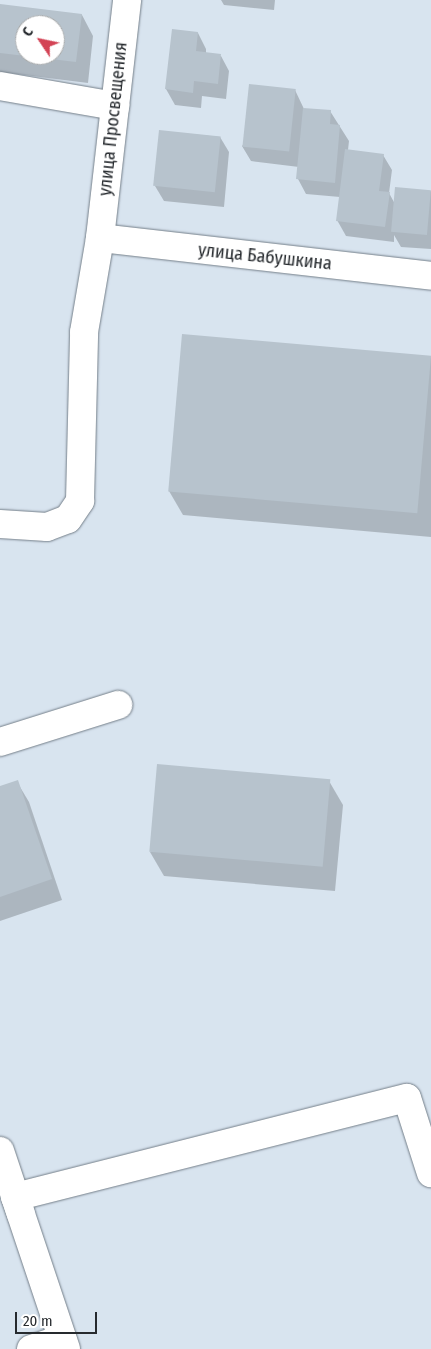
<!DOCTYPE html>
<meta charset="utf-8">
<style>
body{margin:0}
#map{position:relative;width:431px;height:1349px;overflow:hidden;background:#d8e4ef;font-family:"Fira Sans Condensed",sans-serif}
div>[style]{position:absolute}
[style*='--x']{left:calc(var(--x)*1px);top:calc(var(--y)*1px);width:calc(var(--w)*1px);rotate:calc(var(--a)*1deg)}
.shadow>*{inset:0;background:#0003}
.building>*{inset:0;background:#b7c3cd;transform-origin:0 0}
.roads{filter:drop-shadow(0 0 1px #747f89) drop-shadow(0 0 1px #747f89)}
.minor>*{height:28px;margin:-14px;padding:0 14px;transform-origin:14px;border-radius:14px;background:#fff}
span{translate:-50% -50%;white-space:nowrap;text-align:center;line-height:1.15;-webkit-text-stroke:4.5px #fff;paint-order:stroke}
.street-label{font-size:18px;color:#262a2e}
.north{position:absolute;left:15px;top:15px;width:50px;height:50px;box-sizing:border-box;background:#fff;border:1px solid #a8aaab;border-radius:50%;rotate:304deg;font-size:14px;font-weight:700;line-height:20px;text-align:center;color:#262a2e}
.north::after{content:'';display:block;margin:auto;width:18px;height:22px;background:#d34355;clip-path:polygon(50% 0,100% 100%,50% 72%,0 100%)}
.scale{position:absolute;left:15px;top:1312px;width:82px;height:22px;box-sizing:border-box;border:2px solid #262a2e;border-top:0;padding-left:6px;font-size:15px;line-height:18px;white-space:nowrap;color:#262a2e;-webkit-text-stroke:4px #fff;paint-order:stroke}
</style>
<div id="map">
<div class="shadow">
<div style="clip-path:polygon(221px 0,275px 0,274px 10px,224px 5px)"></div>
<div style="clip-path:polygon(evenodd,0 5px,82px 15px,93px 36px,88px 83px,0 72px,0 5px,25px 25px,55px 25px,55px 55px,25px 55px,25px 25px)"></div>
<div style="clip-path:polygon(173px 30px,198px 33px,206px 49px,206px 54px,221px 56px,229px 71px,226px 99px,202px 96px,201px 108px,175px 105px,166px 89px)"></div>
<div style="clip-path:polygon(295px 90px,304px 109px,330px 111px,349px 141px,348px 150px,383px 155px,392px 170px,389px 193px,395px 204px,431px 191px,431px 249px,401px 247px,394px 235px,394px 242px,346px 236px,337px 220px,340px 197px,306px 194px,298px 179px,299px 167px,251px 161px,242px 146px)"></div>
<div style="clip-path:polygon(160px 131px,220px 137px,229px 152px,224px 207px,164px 201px,155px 186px)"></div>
<div style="clip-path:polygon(431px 357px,431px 537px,183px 515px,169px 491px)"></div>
<div style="clip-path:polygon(329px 781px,343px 805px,335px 891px,164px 876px,150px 852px)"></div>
<div style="clip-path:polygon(17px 782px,29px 802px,62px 900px,0 921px,0 787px)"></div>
</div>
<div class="building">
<div style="clip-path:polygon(evenodd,0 4px,82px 14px,76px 62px,0 53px,0 4px,25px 25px,55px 25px,55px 55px,25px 55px,25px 25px)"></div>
<div style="clip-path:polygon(172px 29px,198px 32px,196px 51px,221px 54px,218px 84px,194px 81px,193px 93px,165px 89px)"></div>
<div style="left:249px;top:84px;width:47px;height:63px;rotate:6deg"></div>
<div style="clip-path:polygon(303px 108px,331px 110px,330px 124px,340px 125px,335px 183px,296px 179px)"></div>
<div style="left:159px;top:130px;width:62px;height:56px;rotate:6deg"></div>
<div style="clip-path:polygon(345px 149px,384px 154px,379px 191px,390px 192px,385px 227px,336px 221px)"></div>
<div style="left:395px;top:187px;width:36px;height:45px;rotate:5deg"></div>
<div style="left:182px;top:334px;width:250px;height:158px;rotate:5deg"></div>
<div style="left:157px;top:764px;width:174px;height:88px;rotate:5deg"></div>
<div style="clip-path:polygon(18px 780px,52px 879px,0 897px,0 786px)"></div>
</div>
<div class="roads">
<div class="minor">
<div style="--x:0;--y:86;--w:117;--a:9.9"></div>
<div style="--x:100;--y:238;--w:333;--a:6.5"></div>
<div style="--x:0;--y:524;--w:47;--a:3.7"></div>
<div style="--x:47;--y:527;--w:22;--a:-21"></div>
<div style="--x:68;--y:519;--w:22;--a:-56"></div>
<div style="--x:80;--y:501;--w:169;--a:-88.6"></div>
<div style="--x:84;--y:332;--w:95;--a:-80.3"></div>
<div style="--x:100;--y:238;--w:240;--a:-83.5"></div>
<div style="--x:0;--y:742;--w:124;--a:-17.4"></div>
<div style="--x:0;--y:1151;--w:66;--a:71.6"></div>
<div style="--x:31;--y:1349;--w:33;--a:-18"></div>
<div style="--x:66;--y:1349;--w:160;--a:-108.5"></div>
<div style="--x:15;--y:1197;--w:404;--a:-14.2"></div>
<div style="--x:407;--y:1098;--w:79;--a:72.3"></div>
</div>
</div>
<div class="street-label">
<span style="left:113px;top:119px;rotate:-84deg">улица Просвещения</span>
<span style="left:265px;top:257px;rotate:6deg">улица Бабушкина</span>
</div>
<div class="north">С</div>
<div class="scale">20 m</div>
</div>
